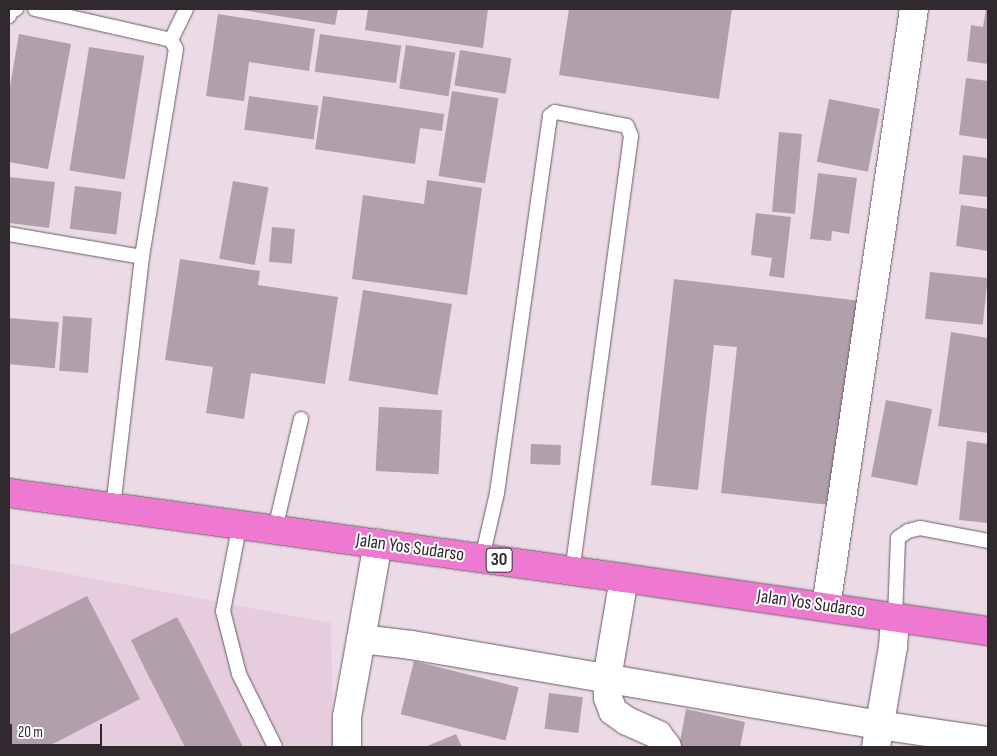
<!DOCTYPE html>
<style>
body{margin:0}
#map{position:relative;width:997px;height:756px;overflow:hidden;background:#ecdae6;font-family:"Sofia Sans Condensed",sans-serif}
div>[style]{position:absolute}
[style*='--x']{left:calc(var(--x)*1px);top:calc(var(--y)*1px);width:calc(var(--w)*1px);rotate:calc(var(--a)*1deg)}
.built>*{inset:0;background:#e5cddd}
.building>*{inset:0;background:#b1a0ac;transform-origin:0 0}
.roads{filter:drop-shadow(0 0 1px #6b5c67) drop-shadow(0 0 1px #6b5c67)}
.lane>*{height:14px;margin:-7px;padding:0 7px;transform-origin:7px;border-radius:7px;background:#fff}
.street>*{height:28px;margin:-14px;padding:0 14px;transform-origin:14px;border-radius:14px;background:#fff}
.highway>*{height:28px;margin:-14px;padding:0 14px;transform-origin:14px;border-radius:14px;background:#ed79d1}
span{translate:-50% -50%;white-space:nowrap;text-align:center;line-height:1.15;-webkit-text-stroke:4px #fff;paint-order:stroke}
.shield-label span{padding:1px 4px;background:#fff;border:1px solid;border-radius:4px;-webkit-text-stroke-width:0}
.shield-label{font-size:18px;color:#30292d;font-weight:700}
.street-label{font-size:19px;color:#30292d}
.frame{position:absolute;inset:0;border:10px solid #30292d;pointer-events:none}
.scale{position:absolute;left:10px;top:724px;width:92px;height:22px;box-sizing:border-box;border:2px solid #30292d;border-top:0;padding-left:6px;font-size:15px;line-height:18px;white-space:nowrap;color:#30292d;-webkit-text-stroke:4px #fff;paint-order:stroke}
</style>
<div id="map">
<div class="built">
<div style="clip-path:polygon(9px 563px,331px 623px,333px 747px,9px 747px)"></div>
</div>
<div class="building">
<div style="clip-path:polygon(236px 9px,338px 9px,335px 25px)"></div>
<div style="clip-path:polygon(368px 9px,488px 9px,483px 48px,365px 30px)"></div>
<div style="clip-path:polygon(569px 9px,732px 9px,719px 99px,559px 75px)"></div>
<div style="clip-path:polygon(986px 9px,988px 9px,988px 64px,967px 61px,971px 25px,983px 27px)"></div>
<div style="clip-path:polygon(218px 14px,315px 29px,309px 71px,249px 62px,244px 101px,206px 96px)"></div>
<div style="clip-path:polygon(19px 34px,71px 44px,48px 169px,9px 162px,9px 92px)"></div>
<div style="left:320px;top:34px;width:82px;height:38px;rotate:8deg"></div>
<div style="left:406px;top:45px;width:50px;height:44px;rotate:9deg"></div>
<div style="left:89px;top:47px;width:56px;height:125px;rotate:9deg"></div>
<div style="left:460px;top:50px;width:52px;height:36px;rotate:9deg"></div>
<div style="clip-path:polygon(966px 78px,988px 81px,988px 139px,959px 135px)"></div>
<div style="left:452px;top:91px;width:47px;height:86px;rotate:9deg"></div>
<div style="left:249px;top:96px;width:70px;height:34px;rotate:8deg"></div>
<div style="clip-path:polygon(323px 96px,444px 114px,442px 131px,420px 128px,415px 164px,315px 149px)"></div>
<div style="left:829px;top:99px;width:52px;height:64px;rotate:11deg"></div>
<div style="left:779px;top:132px;width:23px;height:80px;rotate:5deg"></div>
<div style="clip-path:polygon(963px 155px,988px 158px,988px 197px,959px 194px)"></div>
<div style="clip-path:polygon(818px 173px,857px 178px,849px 234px,832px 231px,831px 241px,810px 239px)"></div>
<div style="clip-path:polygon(9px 177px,55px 182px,49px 228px,9px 223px)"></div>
<div style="clip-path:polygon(427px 180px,482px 188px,467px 295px,352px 279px,363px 195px,424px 204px)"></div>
<div style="left:233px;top:181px;width:36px;height:79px;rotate:10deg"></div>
<div style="left:75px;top:186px;width:47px;height:43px;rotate:7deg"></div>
<div style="clip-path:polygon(961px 205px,988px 209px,988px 251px,956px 246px)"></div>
<div style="clip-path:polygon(756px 213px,791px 217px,784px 278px,769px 276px,772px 258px,751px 255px)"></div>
<div style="left:272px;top:227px;width:23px;height:35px;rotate:5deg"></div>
<div style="clip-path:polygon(180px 259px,260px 271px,258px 285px,338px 297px,325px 384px,251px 373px,244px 419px,206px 413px,213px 367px,165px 360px)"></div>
<div style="left:930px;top:272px;width:58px;height:47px;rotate:6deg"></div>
<div style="clip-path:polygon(674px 279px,861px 301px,838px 506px,721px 493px,737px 347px,714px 345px,698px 490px,651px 485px)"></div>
<div style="left:363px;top:290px;width:90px;height:92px;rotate:9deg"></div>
<div style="left:63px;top:316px;width:29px;height:55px;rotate:4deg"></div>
<div style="left:9px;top:318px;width:50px;height:46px;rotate:5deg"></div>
<div style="clip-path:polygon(951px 332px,988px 338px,988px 433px,938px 426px)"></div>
<div style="left:886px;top:400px;width:47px;height:78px;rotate:11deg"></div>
<div style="left:379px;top:407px;width:63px;height:64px;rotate:3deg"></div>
<div style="clip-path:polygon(967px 441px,988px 444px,988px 523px,959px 520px)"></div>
<div style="left:531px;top:444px;width:30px;height:20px;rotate:2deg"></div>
<div style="clip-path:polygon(87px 596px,140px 699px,47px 747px,9px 747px,9px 635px)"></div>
<div style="clip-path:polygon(177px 617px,194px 649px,243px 747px,185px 747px,147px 673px,131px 640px)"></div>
<div style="left:414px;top:661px;width:108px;height:55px;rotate:14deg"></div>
<div style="left:549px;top:693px;width:34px;height:36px;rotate:7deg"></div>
<div style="clip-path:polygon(686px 709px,745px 722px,740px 747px,679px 747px)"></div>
<div style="clip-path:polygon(456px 734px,462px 747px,425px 747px,432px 744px)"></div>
</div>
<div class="roads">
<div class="lane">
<div style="--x:35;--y:9;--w:139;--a:12.8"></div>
<div style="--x:171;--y:40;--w:10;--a:61"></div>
<div style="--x:176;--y:49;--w:211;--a:99.3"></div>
<div style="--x:142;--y:257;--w:251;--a:96.6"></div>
<div style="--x:9;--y:16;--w:4;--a:-76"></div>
<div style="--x:10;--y:12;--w:7;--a:-27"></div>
<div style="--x:171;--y:40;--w:34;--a:-64"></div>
<div style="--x:9;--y:234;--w:135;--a:9.8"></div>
<div style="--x:240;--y:523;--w:90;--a:100.9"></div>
<div style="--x:223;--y:611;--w:65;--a:75.7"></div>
<div style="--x:239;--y:674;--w:81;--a:63.7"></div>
<div style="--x:275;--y:529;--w:113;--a:-76.7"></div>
<div style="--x:482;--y:558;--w:67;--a:-77"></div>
<div style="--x:497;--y:493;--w:381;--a:-82"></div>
<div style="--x:550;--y:116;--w:6;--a:-39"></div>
<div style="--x:555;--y:112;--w:73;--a:11"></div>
<div style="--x:627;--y:126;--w:11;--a:68"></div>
<div style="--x:631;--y:136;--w:439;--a:97.7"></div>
<div style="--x:895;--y:617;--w:79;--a:-87.8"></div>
<div style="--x:898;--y:538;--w:12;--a:-35"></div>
<div style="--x:908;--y:531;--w:12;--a:-14"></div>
<div style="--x:920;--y:528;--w:69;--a:10.8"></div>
</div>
<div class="street">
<div style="--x:624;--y:578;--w:101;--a:99.6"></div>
<div style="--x:607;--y:678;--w:20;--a:87"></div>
<div style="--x:608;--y:698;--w:14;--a:69"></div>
<div style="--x:613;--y:711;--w:17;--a:36"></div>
<div style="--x:627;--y:721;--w:34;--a:24"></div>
<div style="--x:658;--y:735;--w:15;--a:53"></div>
<div style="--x:826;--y:607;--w:604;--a:-81.63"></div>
<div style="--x:361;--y:639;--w:97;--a:-80"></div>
<div style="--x:347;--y:747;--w:30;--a:-90"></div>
<div style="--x:347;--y:717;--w:79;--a:-79.8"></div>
<div style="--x:361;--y:639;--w:50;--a:6.8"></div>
<div style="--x:411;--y:645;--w:475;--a:9.7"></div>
<div style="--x:879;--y:725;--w:110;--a:8.4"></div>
<div style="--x:876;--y:747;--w:101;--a:-80.4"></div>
<div style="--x:893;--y:647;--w:30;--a:-86"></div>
</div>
<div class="highway">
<div style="--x:9;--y:493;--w:621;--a:7.87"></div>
<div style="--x:624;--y:578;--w:368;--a:8.3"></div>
</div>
</div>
<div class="shield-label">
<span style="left:499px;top:560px">30</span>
</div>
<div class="street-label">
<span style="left:410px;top:548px;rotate:8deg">Jalan Yos Sudarso</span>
<span style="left:811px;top:604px;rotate:8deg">Jalan Yos Sudarso</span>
</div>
<div class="frame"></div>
<div class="scale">20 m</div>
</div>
